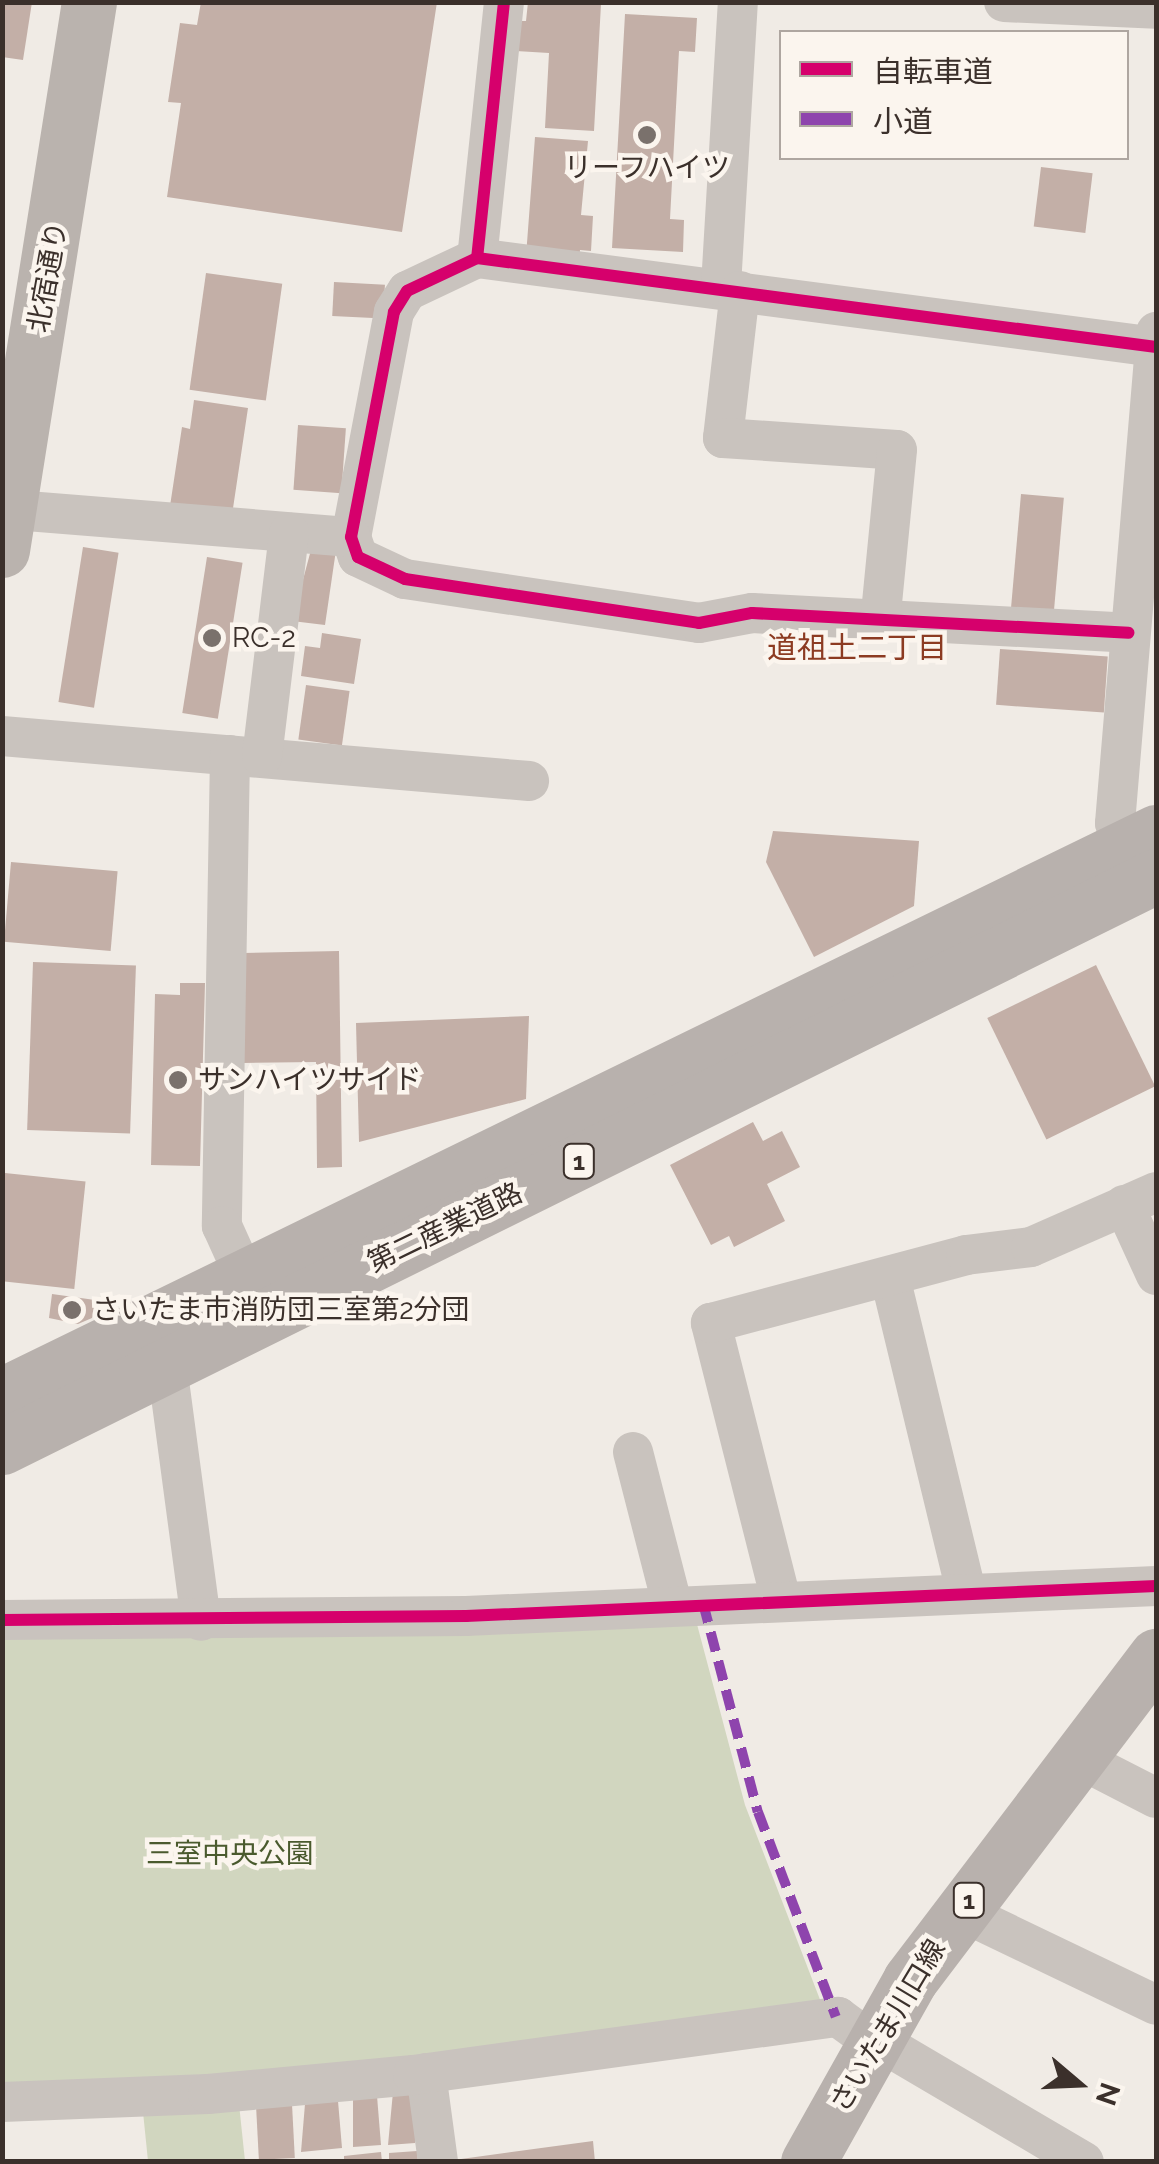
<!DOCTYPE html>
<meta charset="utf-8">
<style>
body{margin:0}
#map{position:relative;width:1159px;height:2164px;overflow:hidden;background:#f0ebe5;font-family:Raleway,"Noto Sans JP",sans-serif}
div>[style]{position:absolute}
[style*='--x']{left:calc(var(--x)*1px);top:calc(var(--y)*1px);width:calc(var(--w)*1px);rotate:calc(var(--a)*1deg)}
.green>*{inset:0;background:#d1d6bf}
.building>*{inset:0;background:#c3afa7;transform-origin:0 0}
.street>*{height:40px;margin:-20px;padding:0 20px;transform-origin:20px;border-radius:20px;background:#c9c3be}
.secondary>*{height:55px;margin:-27.5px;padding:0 27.5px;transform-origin:27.5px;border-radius:27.5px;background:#bab3ae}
.primary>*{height:55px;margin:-27.5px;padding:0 27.5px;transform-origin:27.5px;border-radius:27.5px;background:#b8b1ad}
.quiet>*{height:10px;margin-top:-5px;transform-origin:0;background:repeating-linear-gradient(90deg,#8e44ad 0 20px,transparent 0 30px)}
.cycleway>*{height:12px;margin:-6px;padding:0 6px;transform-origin:6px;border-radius:6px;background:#d6006c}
.dots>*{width:28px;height:28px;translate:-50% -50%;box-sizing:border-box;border:5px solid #fbf5ee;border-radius:50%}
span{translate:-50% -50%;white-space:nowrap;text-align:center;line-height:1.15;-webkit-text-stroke:9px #fbf5ee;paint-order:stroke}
.shield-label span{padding:2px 8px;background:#fbf5ee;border:2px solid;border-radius:8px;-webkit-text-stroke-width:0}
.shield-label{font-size:25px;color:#3b302b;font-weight:700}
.poi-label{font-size:28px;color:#3b302b}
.left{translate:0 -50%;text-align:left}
.street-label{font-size:28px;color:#3b302b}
.park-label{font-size:28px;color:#4a5a2e}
.neighbourhood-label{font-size:30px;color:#8c3b22}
.frame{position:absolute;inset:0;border:5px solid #3b302b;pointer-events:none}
.legend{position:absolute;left:779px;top:30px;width:350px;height:130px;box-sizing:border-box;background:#fbf5ee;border:2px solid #aea6a0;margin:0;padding:12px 18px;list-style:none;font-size:30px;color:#3b302b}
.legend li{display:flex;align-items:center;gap:20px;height:50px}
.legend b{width:50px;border:2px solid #aea6a0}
.north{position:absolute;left:1029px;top:2034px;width:100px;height:100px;-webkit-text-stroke:8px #fbf5ee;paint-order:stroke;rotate:109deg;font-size:28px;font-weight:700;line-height:40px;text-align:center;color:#3b302b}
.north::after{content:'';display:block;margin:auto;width:35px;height:45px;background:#3b302b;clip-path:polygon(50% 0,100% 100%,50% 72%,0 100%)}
</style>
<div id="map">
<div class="green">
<div style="clip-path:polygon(694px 1613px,745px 1805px,824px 2010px,220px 2080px,3px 2088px,2px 1631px)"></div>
<div style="clip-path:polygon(239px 2104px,245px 2161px,148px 2161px,143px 2112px)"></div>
</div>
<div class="building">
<div style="clip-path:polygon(2px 2px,32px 2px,23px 60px,2px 57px)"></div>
<div style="clip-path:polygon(201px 2px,437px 2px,402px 232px,167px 197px,181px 103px,168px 102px,180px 23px,197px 25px)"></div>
<div style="clip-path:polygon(528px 2px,601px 4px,594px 131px,545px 128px,549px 53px,516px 51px,518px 21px,526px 21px)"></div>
<div style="clip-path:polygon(625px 14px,697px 18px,695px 52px,679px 51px,670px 219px,684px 220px,683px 252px,612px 248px)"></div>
<div style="clip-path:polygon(535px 137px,588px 141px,581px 215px,593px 216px,591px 251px,580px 250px,579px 260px,526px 256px)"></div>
<div style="left:1041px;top:167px;width:52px;height:60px;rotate:7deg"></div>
<div style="left:206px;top:273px;width:77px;height:118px;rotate:8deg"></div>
<div style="left:334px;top:282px;width:51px;height:34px;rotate:3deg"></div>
<div style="clip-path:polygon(194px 400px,248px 408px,232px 515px,170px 506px,182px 427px,190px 429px)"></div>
<div style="left:298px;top:425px;width:48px;height:65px;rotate:4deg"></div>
<div style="left:1021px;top:494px;width:43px;height:118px;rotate:5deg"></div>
<div style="clip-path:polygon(312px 546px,336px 550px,325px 625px,292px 621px)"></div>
<div style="left:83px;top:547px;width:36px;height:157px;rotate:9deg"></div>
<div style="left:207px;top:557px;width:36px;height:158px;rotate:9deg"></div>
<div style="clip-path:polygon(322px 633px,361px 639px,354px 684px,301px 676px,305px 646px,320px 648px)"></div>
<div style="left:1000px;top:649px;width:108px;height:56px;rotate:4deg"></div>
<div style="left:306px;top:685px;width:44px;height:55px;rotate:8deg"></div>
<div style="clip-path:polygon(773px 831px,919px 841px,914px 906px,814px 957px,766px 862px)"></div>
<div style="left:11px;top:862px;width:107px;height:80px;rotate:5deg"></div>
<div style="clip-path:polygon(339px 951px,342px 1167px,317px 1168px,316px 1062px,243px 1063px,242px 953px)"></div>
<div style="left:33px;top:962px;width:103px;height:168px;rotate:2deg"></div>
<div style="left:1096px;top:965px;width:135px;height:121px;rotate:64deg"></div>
<div style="clip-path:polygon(180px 983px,205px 983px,200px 1166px,151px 1165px,155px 994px,180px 995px)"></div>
<div style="clip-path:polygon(529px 1016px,526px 1099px,359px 1142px,356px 1023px)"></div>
<div style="clip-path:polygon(753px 1122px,763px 1141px,782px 1131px,800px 1167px,767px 1184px,785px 1221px,734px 1247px,729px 1236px,711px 1245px,670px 1165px)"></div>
<div style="left:5px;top:1173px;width:81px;height:108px;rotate:6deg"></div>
<div style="clip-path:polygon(52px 1294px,95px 1300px,92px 1318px,78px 1324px,49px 1318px)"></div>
<div style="clip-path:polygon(393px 2092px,408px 2092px,416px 2099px,415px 2143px,388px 2145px)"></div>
<div style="clip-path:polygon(377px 2096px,381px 2145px,353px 2147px,353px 2097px)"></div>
<div style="clip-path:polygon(338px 2101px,342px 2148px,301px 2152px,305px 2104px)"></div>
<div style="left:292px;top:2104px;width:54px;height:36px;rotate:87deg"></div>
<div style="clip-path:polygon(593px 2141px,595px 2162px,461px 2162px,461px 2159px)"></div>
<div style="clip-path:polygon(417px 2151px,418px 2162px,389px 2162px,389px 2153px)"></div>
<div style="clip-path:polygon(381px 2152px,382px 2162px,344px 2162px,344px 2156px)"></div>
</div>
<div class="street">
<div style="--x:504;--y:2;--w:257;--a:96"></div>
<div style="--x:477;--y:258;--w:685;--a:7.47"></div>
<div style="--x:1004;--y:2;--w:152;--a:2.6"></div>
<div style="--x:477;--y:258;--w:77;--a:154.8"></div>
<div style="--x:407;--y:291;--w:25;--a:122"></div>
<div style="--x:394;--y:312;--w:229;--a:100.8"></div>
<div style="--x:351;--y:537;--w:21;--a:71"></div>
<div style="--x:358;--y:557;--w:52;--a:25.1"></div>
<div style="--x:405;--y:579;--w:297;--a:8.5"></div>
<div style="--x:699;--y:623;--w:54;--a:-10.7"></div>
<div style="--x:752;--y:613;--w:377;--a:3"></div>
<div style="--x:721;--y:286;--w:285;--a:-86.6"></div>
<div style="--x:740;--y:291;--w:148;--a:96.6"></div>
<div style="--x:723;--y:438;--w:174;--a:3.9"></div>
<div style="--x:897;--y:450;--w:173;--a:95.6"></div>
<div style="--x:2;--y:509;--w:350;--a:4.6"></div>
<div style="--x:2;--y:736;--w:529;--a:4.88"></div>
<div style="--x:230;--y:755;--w:471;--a:91"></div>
<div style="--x:222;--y:1226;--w:56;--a:65.7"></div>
<div style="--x:262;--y:757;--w:226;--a:-83.1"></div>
<div style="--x:1126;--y:847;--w:26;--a:-115"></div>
<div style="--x:1115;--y:823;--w:493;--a:-85.2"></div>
<div style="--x:1124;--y:1205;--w:77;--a:65.4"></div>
<div style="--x:890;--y:1277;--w:324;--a:76.4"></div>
<div style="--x:167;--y:1366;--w:257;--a:82.4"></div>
<div style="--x:633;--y:1452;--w:157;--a:75.6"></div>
<div style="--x:781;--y:1600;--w:286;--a:-104.2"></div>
<div style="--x:711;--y:1323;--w:264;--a:-14.9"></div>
<div style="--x:966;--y:1255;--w:65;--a:-7"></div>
<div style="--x:1031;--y:1247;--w:137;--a:-23.7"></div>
<div style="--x:2;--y:1620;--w:464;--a:-0.5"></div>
<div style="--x:466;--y:1616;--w:691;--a:-2.49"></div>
<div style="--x:1080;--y:1759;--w:85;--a:27.2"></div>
<div style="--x:960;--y:1911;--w:217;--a:25.6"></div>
<div style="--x:877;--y:2040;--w:240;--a:30.5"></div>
<div style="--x:426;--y:2073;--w:90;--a:82.3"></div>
<div style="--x:2;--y:2102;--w:206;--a:-2.2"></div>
<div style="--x:208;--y:2094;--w:206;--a:-5.3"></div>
<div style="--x:413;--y:2075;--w:429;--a:-7.8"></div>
<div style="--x:838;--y:2017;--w:46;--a:36.1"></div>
</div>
<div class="secondary">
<div style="--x:2;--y:550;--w:555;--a:-80.98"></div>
</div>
<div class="primary">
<div style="--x:2;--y:1395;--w:1284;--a:-26.01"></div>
<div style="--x:2;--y:1447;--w:1288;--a:-26.33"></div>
<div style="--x:808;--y:2162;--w:209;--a:-60.7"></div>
<div style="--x:910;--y:1980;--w:407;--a:-52.8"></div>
</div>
<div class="quiet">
<div style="--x:703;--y:1603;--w:216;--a:75.3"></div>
<div style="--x:758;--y:1812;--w:219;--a:69.2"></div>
</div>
<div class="cycleway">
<div style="--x:504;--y:2;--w:257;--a:96"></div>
<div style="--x:477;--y:258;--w:685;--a:7.47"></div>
<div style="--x:477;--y:258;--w:77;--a:154.8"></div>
<div style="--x:407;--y:291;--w:25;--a:122"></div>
<div style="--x:394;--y:312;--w:229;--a:100.8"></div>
<div style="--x:351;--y:537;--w:21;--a:71"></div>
<div style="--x:358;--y:557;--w:52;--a:25.1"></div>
<div style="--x:405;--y:579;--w:297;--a:8.5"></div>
<div style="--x:699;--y:623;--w:54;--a:-10.7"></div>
<div style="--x:752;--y:613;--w:377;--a:3"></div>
<div style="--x:2;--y:1620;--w:464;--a:-0.5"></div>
<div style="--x:466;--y:1616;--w:691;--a:-2.49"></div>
</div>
<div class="dots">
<div style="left:647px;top:135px;background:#7a716c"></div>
<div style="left:212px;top:638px;background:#7a716c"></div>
<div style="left:178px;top:1080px;background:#7a716c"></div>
<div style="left:72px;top:1310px;background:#7a716c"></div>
</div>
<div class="shield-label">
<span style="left:579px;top:1161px">1</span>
<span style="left:969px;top:1900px">1</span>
</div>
<div class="poi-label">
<span style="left:647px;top:168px">リーフハイツ</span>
<span class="left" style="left:232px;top:638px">RC-2</span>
<span class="left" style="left:198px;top:1080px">サンハイツサイド</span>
<span class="left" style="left:92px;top:1310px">さいたま市消防団三室第2分団</span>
</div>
<div class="street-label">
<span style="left:48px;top:277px;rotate:-80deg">北宿通り</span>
<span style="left:445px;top:1228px;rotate:-26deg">第二産業道路</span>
<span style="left:888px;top:2026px;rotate:-59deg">さいたま川口線</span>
</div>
<div class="park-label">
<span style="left:230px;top:1854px">三室中央公園</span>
</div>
<div class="neighbourhood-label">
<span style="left:857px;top:648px">道祖土二丁目</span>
</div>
<div class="frame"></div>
<ul class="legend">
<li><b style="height:12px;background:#d6006c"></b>自転車道</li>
<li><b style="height:12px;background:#8e44ad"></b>小道</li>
</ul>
<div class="north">N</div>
</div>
